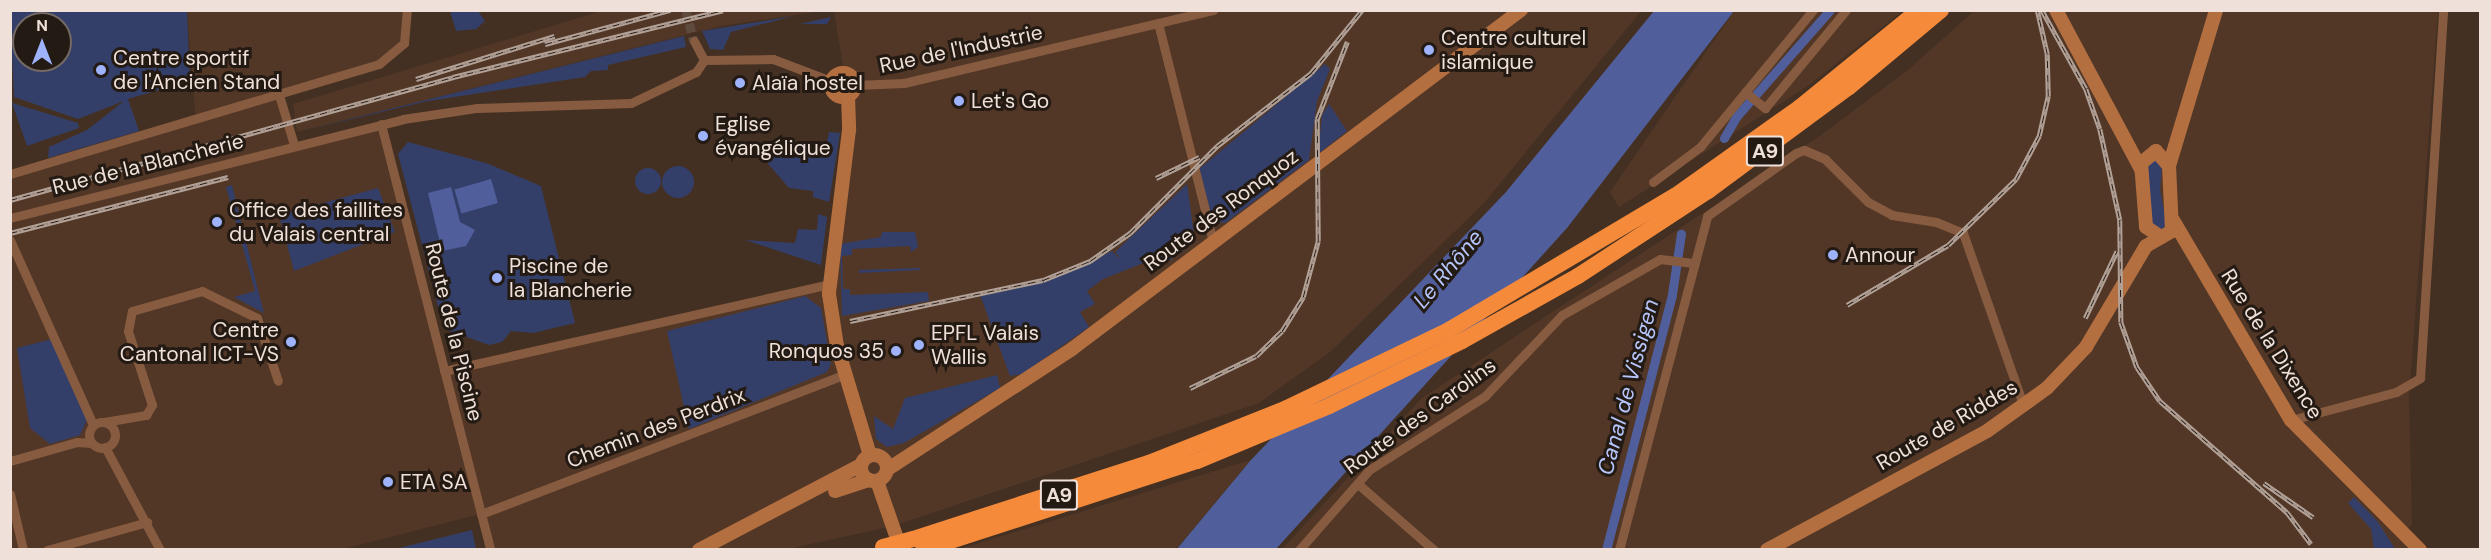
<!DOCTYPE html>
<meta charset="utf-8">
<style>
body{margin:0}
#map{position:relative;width:2491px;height:560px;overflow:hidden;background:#443022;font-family:"DM Sans",sans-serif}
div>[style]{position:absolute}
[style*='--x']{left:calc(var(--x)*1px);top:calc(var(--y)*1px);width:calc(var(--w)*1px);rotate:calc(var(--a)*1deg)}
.built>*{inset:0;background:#523727}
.green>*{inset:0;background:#343f69}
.round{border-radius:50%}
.water>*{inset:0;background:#505f9c;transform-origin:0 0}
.canal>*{height:9px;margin:-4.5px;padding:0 4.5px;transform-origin:4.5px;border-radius:4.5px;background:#505f9c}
.street-tunnel>*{height:9px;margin-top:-4.5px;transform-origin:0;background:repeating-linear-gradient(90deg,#5e4b3d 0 9px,transparent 0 13.5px)}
.street>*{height:9px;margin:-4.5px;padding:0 4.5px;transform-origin:4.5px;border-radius:4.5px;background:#875b3f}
.street>.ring{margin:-4.5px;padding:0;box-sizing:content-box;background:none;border:9px solid #875b3f;border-radius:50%}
.secondary>*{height:14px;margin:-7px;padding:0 7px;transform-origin:7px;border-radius:7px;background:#b36f40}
.secondary>.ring{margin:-7px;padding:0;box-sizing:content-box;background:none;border:14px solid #b36f40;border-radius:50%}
.highway>*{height:16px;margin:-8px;padding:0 8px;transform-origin:8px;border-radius:8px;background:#f58a3b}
.rail>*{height:4.5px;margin-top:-2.25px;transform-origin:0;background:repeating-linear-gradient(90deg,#231a14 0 7px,#b1a197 0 14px);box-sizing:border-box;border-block:2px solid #b1a197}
.highway-bridge>*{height:16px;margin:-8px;padding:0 8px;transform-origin:8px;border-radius:8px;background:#f58a3b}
.dots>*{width:16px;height:16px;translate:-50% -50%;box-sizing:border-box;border:3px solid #231a14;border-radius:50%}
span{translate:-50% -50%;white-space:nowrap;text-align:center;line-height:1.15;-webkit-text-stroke:6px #231a14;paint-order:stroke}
.shield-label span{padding:2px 4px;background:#231a14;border:2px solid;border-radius:4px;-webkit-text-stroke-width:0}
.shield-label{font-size:20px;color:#efe1d9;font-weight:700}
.poi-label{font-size:21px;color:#efe1d9}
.left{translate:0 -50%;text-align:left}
.right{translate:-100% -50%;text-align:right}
.street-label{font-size:21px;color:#efe1d9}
.water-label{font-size:22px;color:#b6c6fb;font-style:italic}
.frame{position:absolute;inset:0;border:12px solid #efe1d9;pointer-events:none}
.north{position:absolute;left:12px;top:12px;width:60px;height:60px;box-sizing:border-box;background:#231a14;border:2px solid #756a63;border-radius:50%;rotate:0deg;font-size:16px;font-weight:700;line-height:24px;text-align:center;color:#efe1d9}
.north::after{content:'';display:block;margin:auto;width:21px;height:27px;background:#9fb3fd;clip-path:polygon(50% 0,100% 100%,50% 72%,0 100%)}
</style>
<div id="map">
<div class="built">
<div style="clip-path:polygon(187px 11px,407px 11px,396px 55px,280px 95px,294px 145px,381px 124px,444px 370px,829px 284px,848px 96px,834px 11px,1641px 11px,1484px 203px,1330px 352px,1259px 403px,893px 526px,788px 549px,490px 550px,480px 514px,343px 549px,11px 550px,11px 174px,196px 122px)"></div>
<div style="clip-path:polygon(602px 11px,822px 11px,721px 26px,297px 132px,293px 104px)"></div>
<div style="clip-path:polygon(1734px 11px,1903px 11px,1809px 85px,1619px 207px,1610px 192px)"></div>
<div style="clip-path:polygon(1974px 11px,2438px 11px,2409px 397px,2412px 524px,2401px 537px,2408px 549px,1281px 550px,1422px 398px,1820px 136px,1908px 70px)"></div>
<div style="clip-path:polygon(1251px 460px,1176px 549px,959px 549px)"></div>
</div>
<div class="green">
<div style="clip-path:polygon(evenodd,10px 11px,187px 11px,190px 81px,128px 99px,139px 131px,48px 158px,49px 147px,87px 130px,124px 101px,78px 119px,14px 97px,10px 11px,24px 24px,60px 24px,60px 60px,24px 60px,24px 24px)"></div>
<div style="clip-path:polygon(450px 11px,478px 11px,485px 21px,476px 29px,456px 31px)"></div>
<div style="clip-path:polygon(794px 16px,731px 32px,723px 50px,710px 49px,702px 31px)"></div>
<div style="clip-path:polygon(831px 17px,827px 24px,800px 24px)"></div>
<div style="clip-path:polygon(684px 36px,686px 47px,608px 65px,608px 70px,591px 71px,585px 77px,428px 101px,297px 132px)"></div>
<div style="clip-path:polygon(1325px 64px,1330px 69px,1317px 101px,1309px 160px,1225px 223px,1211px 221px,1199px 169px)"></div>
<div style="clip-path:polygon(12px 103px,78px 123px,79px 128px,27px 146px)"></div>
<div style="clip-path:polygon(1329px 104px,1347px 131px,1318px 154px,1322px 115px)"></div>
<div style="clip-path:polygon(829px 132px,840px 133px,829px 202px,813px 197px,813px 191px,789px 188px,758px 152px,827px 142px)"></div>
<div style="clip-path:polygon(408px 142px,486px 163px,541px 186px,575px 323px,533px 333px,511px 331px,502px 342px,489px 345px,444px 329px,398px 154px)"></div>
<div style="clip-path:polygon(2151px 157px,2162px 166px,2160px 190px,2167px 225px,2161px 230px,2152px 224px,2147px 162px)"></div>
<div class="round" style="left:662px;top:166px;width:32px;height:32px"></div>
<div class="round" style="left:635px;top:168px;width:26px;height:26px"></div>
<div style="clip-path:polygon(1187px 184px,1195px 242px,1159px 268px,1151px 260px,1103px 279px,1087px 291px,1095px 304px,1080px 312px,1089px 327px,1022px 374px,1010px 376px,980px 295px,1055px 278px,1112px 251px,1122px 261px,1115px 252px)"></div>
<div style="clip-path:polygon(232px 185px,258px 290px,264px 313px,234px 297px,255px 291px,226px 187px)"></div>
<div style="clip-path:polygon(378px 188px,395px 232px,294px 271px,279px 215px)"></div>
<div style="clip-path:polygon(818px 214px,827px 217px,821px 265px,745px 240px,795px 243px,798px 229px,817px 230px)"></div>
<div style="clip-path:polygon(882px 232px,915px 232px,918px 247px,911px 252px,910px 246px,852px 249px,852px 255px,842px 256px,843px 289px,850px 289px,850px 295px,928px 292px,929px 301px,842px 316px,840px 244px,881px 237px)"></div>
<div style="clip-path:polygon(920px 268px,920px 270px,859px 273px,859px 270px)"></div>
<div style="clip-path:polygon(805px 296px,821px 308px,831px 364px,827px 372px,689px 429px,667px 331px)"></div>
<div style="clip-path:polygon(52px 339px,87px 420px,80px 435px,50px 444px,30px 428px,17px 348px)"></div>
<div style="clip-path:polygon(997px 375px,1000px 388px,904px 443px,887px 447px,876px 439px,874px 416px,893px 429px,905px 398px)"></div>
<div style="clip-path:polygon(2354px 497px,2378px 522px,2395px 549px,2374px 549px,2371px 529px,2348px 503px)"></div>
<div style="clip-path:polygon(472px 530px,476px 549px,395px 549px)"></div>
</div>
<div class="water">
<div style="clip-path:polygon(1654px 11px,1734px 11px,1567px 228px,1276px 549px,1176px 550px,1251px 460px,1506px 192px)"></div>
<div style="left:491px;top:179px;width:25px;height:38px;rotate:74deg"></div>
<div style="clip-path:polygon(451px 187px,460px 222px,475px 230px,466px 246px,442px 251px,428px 193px)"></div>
</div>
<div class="canal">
<div style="--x:1724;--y:138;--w:24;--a:-60"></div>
<div style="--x:1736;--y:117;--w:142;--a:-48.7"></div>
<div style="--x:1606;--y:550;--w:264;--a:-75.5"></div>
<div style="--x:1672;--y:294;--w:61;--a:-81.5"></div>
</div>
<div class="street-tunnel">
<div style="--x:686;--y:10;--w:32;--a:76"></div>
</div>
<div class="street">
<div style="--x:1158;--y:23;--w:226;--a:75.9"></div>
<div style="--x:694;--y:41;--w:21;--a:62"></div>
<div style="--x:704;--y:60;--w:69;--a:-0.8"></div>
<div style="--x:773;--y:59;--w:62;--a:20.8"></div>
<div style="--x:855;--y:85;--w:49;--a:-2.3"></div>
<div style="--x:904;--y:83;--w:318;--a:-13.3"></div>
<div style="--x:1745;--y:92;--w:26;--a:39"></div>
<div style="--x:1765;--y:108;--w:127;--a:-50.4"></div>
<div style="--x:279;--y:95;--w:52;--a:73.3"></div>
<div style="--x:381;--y:124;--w:440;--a:75.6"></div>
<div style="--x:10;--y:174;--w:385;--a:-16.6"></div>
<div style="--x:379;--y:64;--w:33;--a:-40"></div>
<div style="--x:404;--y:43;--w:33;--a:-85"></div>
<div style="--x:1653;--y:182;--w:59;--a:-36.7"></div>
<div style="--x:1700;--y:147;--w:178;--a:-50.5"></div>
<div style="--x:10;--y:218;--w:405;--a:-14.1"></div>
<div style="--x:403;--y:119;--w:75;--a:-8.5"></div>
<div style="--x:477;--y:108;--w:154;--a:-1.9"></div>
<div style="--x:631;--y:103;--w:72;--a:-25.5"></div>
<div style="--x:696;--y:72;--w:14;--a:-56"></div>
<div style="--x:10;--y:240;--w:203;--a:65.8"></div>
<div style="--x:444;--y:371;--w:396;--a:-12.7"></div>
<div style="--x:2291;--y:420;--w:109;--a:-14.9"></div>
<div style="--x:2396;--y:392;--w:28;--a:-30"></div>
<div style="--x:2420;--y:378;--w:369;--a:-86.4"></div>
<div style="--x:104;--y:422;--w:43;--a:-9.5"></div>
<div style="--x:146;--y:415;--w:12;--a:-59"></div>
<div style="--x:152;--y:405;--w:78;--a:-108"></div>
<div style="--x:128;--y:331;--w:20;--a:-79"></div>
<div style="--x:132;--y:311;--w:73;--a:-15.9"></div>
<div style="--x:202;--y:291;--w:61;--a:26.1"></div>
<div style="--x:257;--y:318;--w:66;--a:71.6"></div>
<div class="ring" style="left:89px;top:422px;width:17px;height:17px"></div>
<div style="--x:105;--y:447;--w:117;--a:61.9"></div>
<div style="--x:10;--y:461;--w:70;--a:-15.8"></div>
<div style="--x:77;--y:442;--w:15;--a:4"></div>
<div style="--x:1358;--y:484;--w:101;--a:41"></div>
<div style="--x:10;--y:494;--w:57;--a:76.9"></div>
<div style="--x:481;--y:514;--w:390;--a:-21"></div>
<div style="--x:47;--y:550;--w:104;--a:-15.6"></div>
<div style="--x:1299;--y:550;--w:106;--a:-48.8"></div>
<div style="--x:1369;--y:470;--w:138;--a:-32.5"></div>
<div style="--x:1485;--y:396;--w:112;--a:-46.5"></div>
<div style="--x:1562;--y:315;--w:113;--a:-29.7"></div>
<div style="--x:1660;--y:259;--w:33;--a:7"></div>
<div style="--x:1619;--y:550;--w:345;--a:-75.2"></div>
<div style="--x:1707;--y:216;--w:109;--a:-35.3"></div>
<div style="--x:1796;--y:153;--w:9;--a:-21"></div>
<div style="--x:1804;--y:150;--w:23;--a:23"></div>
<div style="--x:1825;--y:159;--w:61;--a:45"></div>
<div style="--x:1868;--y:202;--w:27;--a:28"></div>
<div style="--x:1892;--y:215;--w:45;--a:9"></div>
<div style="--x:1936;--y:222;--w:29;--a:22"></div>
<div style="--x:1963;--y:233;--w:184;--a:70.7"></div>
</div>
<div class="secondary">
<div style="--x:2056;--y:10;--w:180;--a:61.9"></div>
<div class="ring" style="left:831px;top:73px;width:10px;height:10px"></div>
<div style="--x:848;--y:96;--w:34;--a:88"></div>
<div style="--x:849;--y:130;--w:165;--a:97"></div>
<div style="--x:829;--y:294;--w:53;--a:81.3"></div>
<div style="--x:837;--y:346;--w:114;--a:73.2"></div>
<div style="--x:2169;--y:166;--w:163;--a:-73.2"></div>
<div style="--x:2173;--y:220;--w:232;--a:59.5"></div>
<div style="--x:2291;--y:420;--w:183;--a:45.2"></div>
<div class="ring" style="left:861px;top:455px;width:12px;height:12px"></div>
<div style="--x:888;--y:469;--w:220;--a:-33.1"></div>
<div style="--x:1072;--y:349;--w:563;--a:-37.05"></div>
<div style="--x:877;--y:481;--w:73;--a:70.8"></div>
<div style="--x:835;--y:491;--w:36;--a:-18"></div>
<div style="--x:699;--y:550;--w:183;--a:-27.7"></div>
<div style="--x:1767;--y:550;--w:250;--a:-28.4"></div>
<div style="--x:1987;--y:431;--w:74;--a:-35.6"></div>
<div style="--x:2047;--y:388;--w:57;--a:-46.4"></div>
<div style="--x:2086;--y:347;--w:117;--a:-59.3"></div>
<div style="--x:2146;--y:246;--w:30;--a:-30"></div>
<div style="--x:2172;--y:231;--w:65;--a:-92.6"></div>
<div style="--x:2169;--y:166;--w:20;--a:-131"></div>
<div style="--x:2156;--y:151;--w:19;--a:141"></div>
<div style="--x:2141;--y:163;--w:64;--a:85.5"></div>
<div style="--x:2146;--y:227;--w:18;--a:34"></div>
</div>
<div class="highway">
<div style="--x:913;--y:539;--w:248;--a:-17.9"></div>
<div style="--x:1149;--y:463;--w:149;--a:-21.7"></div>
<div style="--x:1287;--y:408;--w:180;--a:-25.7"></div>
<div style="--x:1449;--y:330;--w:263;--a:-30.7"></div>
<div style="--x:1675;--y:196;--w:152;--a:-35.4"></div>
<div style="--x:1799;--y:108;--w:155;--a:-39.2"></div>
<div style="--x:923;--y:550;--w:288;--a:-18"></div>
<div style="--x:1197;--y:461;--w:143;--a:-22.6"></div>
<div style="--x:1329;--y:406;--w:148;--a:-26"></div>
<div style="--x:1462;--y:341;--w:133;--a:-29.3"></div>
<div style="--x:1578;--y:276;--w:155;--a:-33.2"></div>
<div style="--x:1708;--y:191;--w:175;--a:-36.4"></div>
<div style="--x:1849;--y:87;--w:120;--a:-39.9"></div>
</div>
<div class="rail">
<div style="--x:2042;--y:10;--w:90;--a:60.9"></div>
<div style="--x:2086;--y:89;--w:42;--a:70.7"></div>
<div style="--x:2100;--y:129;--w:93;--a:77.6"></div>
<div style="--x:2120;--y:220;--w:102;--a:89.4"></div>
<div style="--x:2121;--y:322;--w:48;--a:70.4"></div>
<div style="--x:2137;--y:367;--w:41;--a:55.9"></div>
<div style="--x:2160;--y:401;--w:169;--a:41.2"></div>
<div style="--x:2287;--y:512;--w:40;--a:53"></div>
<div style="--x:545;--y:44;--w:130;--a:-15.2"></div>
<div style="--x:416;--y:79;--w:145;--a:-17.3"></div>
<div style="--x:1156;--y:178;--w:48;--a:-26"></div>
<div style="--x:10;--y:200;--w:460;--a:-15.5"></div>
<div style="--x:453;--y:77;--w:278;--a:-13.9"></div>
<div style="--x:10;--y:233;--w:225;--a:-14.4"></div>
<div style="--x:1847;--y:305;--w:117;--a:-30.7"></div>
<div style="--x:1948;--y:245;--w:95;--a:-44.1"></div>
<div style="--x:2016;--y:179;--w:49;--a:-61.9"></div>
<div style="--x:2039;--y:136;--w:41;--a:-77.3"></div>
<div style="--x:2048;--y:96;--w:42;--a:-91.4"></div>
<div style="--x:2047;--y:54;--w:45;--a:-102.8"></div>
<div style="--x:2085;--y:318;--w:74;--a:-64.5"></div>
<div style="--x:850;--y:321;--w:197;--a:-12"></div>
<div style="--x:1043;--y:280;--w:51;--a:-22"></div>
<div style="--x:1090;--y:261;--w:49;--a:-35"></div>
<div style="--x:1130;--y:233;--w:123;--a:-45"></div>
<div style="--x:1217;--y:146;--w:119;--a:-37.8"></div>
<div style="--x:1311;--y:73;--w:81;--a:-51"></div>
<div style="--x:1190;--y:388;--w:73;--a:-25.9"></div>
<div style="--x:1256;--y:356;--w:36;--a:-44"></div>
<div style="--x:1282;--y:331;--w:40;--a:-58"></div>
<div style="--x:1303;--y:297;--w:58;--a:-75"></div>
<div style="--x:1318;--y:241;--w:122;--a:-90.5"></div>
<div style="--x:1317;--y:119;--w:83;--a:-68.7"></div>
<div style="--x:2264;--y:483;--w:60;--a:34.8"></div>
</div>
<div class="highway-bridge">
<div style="--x:883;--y:547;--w:31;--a:-15"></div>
</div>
<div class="dots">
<div style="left:1429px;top:50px;background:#9fb3fd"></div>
<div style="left:101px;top:70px;background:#9fb3fd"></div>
<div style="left:740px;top:83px;background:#9fb3fd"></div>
<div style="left:959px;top:101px;background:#9fb3fd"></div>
<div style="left:703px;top:136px;background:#9fb3fd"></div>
<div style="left:217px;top:222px;background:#9fb3fd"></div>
<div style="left:1833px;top:255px;background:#9fb3fd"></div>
<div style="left:497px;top:278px;background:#9fb3fd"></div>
<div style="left:291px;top:342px;background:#9fb3fd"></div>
<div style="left:919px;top:345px;background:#9fb3fd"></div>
<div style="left:896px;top:351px;background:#9fb3fd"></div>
<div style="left:388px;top:482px;background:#9fb3fd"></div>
</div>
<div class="shield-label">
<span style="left:1765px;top:151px">A9</span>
<span style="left:1059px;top:495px">A9</span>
</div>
<div class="poi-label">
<span class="left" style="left:1441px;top:50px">Centre culturel<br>islamique</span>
<span class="left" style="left:113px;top:70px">Centre sportif<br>de l'Ancien Stand</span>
<span class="left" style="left:752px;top:83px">Alaïa hostel</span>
<span class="left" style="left:971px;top:101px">Let's Go</span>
<span class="left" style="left:715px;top:136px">Eglise<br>évangélique</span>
<span class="left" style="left:229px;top:222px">Office des faillites<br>du Valais central</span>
<span class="left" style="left:1845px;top:255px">Annour</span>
<span class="left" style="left:509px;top:278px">Piscine de<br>la Blancherie</span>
<span class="right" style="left:279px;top:342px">Centre<br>Cantonal ICT-VS</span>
<span class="left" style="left:931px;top:345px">EPFL Valais<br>Wallis</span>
<span class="right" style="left:884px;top:351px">Ronquos 35</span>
<span class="left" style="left:400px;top:482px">ETA SA</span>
</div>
<div class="street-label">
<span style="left:961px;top:49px;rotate:-12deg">Rue de l'Industrie</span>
<span style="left:148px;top:164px;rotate:-14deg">Rue de la Blancherie</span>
<span style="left:1221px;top:210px;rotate:-37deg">Route des Ronquoz</span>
<span style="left:454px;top:332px;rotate:76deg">Route de la Piscine</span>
<span style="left:2272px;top:344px;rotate:58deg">Rue de la Dixence</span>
<span style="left:1420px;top:416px;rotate:-36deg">Route des Carolins</span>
<span style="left:1947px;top:425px;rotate:-30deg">Route de Riddes</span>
<span style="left:656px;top:428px;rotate:-21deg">Chemin des Perdrix</span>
</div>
<div class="water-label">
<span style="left:1448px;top:269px;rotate:-50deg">Le Rhône</span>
<span style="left:1628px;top:387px;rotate:-75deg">Canal de Vissigen</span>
</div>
<div class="frame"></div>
<div class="north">N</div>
</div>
